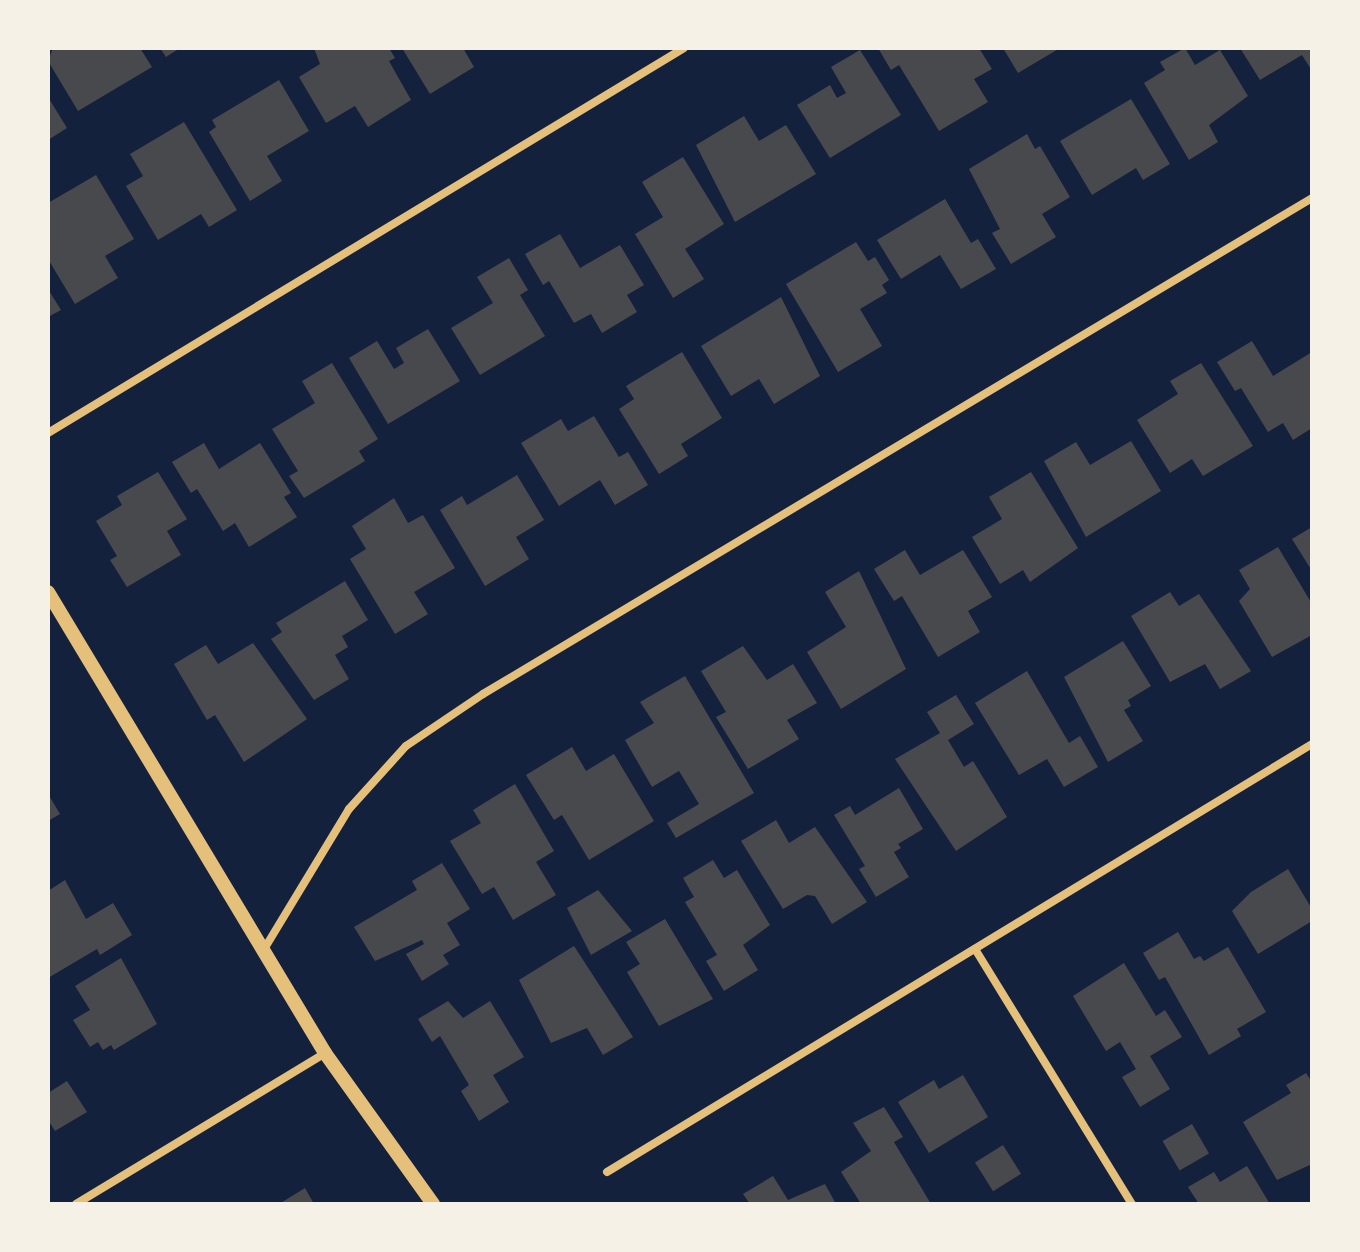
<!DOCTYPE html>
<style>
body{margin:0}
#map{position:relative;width:1360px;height:1252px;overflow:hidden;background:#14213d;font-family:Lato,sans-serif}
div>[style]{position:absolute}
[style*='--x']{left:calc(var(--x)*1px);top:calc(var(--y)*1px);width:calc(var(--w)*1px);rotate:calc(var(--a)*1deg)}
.building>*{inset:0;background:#48494c;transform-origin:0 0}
.minor>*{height:8px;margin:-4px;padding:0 4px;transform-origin:4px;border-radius:4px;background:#e5c07b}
.tertiary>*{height:14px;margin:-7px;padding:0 7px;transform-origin:7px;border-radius:7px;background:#e5c07b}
span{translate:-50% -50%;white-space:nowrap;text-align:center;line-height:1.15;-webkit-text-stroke:6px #f6f1e7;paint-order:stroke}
.frame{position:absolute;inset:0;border:50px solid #f6f1e7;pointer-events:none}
</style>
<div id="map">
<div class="building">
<div style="clip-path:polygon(53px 48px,140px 48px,152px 67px,78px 111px,48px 61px)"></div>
<div style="clip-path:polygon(160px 48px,180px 48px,166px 57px)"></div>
<div style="clip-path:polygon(314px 48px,389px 48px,395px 58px,389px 61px,411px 100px,368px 127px,355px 106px,326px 123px,299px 77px,320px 64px)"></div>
<div style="clip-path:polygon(402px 48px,463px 48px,474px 67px,430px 94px)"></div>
<div style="clip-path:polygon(878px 48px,979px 48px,992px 69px,974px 79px,988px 102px,939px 131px,899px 65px,891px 70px)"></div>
<div style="clip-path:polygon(1003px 48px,1060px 48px,1018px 73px)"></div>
<div style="clip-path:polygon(1185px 48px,1195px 65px,1220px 50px,1248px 96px,1209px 125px,1218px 142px,1189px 160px,1144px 83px,1165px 70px,1160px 62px)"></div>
<div style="clip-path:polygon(1240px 48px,1312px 48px,1312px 71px,1302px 55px,1260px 80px)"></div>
<div style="clip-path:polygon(860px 50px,901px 115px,830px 158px,797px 105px,830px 85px,837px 98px,846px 93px,831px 67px)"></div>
<div style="clip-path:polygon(279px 80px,309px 131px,267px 156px,282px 181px,250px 201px,209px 132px,216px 127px,212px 120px)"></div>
<div style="clip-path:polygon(48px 97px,67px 128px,48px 140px)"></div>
<div style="clip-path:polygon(1131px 99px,1170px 164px,1143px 180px,1136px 168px,1092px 195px,1060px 141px)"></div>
<div style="clip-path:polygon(744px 116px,759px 141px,786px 125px,816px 174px,735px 222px,696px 145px)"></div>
<div style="clip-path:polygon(184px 122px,237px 210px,209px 227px,201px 214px,158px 240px,126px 186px,143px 176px,130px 154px)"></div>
<div style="clip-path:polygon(1027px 134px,1035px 149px,1040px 146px,1070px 197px,1042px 214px,1056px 237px,1011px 264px,992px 233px,1000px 229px,969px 169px)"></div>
<div style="clip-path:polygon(683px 157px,724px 224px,685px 249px,704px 279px,673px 298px,635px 234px,663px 217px,642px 182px)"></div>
<div style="clip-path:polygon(96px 175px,134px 239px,105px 256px,118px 278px,75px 304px,48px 259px,48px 203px)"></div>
<div style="clip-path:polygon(945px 199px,971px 243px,978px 239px,996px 269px,961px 289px,940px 255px,901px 279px,877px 240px)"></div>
<div style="clip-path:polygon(560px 234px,580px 268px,620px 245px,644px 285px,627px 295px,637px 312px,602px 333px,591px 314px,574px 323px,549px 281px,543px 285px,525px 254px)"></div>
<div style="clip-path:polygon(856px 242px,868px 261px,875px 257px,889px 280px,882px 285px,887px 293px,860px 309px,882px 346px,838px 372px,786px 284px)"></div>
<div style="clip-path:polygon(509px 258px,528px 290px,520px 295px,545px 336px,480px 375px,451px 328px,493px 303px,477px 277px)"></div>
<div style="clip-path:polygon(48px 289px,61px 310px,48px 317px)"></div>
<div style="clip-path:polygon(781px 297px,820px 376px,774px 404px,759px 379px,731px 396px,701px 346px)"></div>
<div style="clip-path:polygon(428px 329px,460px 381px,388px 424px,349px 358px,377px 341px,394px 369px,404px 363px,396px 348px)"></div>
<div style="clip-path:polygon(1252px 341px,1273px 376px,1312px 352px,1312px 428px,1293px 440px,1283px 423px,1268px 432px,1241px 388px,1235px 391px,1217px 362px)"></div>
<div style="clip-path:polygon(682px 352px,722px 418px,681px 444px,688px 456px,659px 474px,619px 409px,634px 399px,626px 386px)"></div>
<div style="clip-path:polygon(332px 363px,378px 439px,359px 451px,365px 461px,304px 498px,289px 476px,298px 471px,272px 429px,315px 403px,302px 381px)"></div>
<div style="clip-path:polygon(1201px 363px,1253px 446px,1203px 476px,1192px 459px,1170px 473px,1137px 420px,1178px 394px,1170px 381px)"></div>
<div style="clip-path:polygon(594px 416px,619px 457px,628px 452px,648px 485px,615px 505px,600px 480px,559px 506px,521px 443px,561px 419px,568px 431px)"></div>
<div style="clip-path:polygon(1131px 441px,1161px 491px,1086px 537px,1044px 461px,1076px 442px,1090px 465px)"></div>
<div style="clip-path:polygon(204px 443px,219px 469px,260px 443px,291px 493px,284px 497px,297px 517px,249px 547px,235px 523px,223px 531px,197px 489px,191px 493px,172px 462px)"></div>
<div style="clip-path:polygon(158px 472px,187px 519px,167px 531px,181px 555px,127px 587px,110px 560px,117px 556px,96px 521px,122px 505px,117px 496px)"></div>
<div style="clip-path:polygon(1031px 472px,1078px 548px,1030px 582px,1023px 570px,1000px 584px,972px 537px,1002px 519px,989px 497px)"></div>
<div style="clip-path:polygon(517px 475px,544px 520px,516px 537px,529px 559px,485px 586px,440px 510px,462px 496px,467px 505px)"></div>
<div style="clip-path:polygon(394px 498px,408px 523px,423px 515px,455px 568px,414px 592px,428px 614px,395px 634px,350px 559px,366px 549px,352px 526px)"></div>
<div style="clip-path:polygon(1312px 527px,1312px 571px,1292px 539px)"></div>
<div style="clip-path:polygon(1278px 547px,1312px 604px,1312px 635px,1272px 657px,1239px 601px,1250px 589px,1239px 570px)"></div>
<div style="clip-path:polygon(905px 550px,920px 575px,963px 550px,992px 597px,968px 611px,980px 632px,938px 657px,902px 596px,894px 601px,874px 569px)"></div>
<div style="clip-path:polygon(859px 571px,906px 669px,841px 709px,807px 652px,846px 627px,825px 592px)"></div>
<div style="clip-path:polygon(345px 581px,368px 620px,342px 636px,348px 647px,335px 655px,349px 679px,314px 700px,271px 639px,282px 632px,276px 623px)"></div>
<div style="clip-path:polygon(1170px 592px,1179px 606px,1199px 594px,1251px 671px,1220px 689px,1205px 664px,1170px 682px,1131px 616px)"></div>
<div style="clip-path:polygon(1123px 641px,1151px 686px,1128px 700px,1131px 706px,1124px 710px,1143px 741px,1108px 762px,1064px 677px)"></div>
<div style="clip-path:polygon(253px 643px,307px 719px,244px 762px,215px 715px,207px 720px,174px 664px,206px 645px,218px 664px)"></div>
<div style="clip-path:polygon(743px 646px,767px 680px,793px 664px,817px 703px,787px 720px,799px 739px,748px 769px,716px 717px,726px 712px,701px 671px)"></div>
<div style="clip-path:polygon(1027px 671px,1069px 743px,1080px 736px,1098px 767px,1064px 787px,1047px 759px,1019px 775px,975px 703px)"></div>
<div style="clip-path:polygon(685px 676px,754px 793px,676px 838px,667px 823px,699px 804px,679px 771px,652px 787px,625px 740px,654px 723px,640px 702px)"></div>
<div style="clip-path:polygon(956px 695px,974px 724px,948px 740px,964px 767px,973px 761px,1007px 817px,956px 851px,895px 759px,940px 733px,927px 712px)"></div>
<div style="clip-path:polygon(572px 747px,586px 771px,614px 754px,654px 821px,589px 860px,562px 815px,554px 820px,526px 775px)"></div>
<div style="clip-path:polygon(515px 784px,554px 851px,536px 862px,556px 895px,513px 920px,494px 887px,482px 894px,450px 841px,481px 823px,473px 810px)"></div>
<div style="clip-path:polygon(899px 788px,923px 829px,898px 844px,901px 848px,894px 852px,909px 877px,876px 897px,859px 869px,865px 866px,834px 815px,850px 806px,855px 815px)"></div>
<div style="clip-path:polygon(48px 794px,60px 814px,48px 821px)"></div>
<div style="clip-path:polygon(776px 820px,789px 843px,815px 827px,867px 902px,832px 924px,815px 896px,807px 895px,783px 909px,741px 841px)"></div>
<div style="clip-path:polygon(713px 860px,724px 878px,737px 870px,770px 925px,743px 945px,758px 970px,724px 991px,706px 961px,717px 955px,685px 902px,694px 897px,683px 878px)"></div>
<div style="clip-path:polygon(442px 863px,470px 909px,447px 923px,460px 945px,443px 955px,449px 964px,422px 981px,406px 954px,424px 944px,422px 940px,375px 961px,354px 927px,417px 890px,412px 881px)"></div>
<div style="clip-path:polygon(1288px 869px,1312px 909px,1312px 921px,1258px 954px,1232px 911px,1251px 892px)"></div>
<div style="clip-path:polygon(65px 880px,86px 919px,113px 903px,132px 935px,100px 955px,97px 949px,48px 978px,48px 891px)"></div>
<div style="clip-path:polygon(598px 890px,632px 931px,591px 955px,567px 908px)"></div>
<div style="clip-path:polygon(665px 919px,713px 999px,659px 1026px,627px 972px,640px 964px,626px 942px)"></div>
<div style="clip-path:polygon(1178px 932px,1194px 959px,1200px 956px,1204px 961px,1228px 947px,1266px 1012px,1237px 1029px,1241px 1036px,1209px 1055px,1165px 977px,1159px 980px,1143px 953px)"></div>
<div style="clip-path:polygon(574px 946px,633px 1037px,603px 1055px,587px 1028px,551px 1043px,519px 980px)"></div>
<div style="clip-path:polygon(121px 958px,157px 1024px,114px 1050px,111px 1045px,103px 1050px,98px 1042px,90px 1047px,73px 1020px,90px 1010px,75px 986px)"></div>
<div style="clip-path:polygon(1124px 963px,1156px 1016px,1165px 1010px,1182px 1037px,1150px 1056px,1170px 1089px,1140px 1107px,1122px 1077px,1136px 1069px,1120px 1042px,1106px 1051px,1073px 996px)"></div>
<div style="clip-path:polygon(448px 1001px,463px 1018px,490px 1001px,524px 1057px,493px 1075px,509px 1102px,479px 1121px,461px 1091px,469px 1085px,440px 1036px,432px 1042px,418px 1019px)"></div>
<div style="clip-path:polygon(1306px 1073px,1312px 1082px,1312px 1164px,1277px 1180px,1243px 1122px,1291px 1093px,1286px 1085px)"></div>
<div style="clip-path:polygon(963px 1075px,988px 1117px,929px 1153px,898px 1102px,934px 1080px,939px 1089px)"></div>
<div style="clip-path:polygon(67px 1081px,87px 1112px,55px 1131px,48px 1120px,48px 1093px)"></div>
<div style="clip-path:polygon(884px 1107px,903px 1137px,894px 1142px,931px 1204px,861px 1204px,841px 1172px,871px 1151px,853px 1123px)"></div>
<div style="left:1192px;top:1124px;width:34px;height:34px;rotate:60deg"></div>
<div style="left:1003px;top:1145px;width:34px;height:33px;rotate:58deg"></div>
<div style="clip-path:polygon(1247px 1166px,1270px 1204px,1199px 1204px,1188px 1187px,1214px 1172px,1220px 1182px)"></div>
<div style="clip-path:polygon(773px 1176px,788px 1200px,825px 1184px,836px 1204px,750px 1204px,743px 1194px)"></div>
<div style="clip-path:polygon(305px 1188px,314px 1204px,279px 1204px)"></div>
</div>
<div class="minor">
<div style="--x:48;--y:433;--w:743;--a:-31.19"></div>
<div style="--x:975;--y:949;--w:299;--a:58.4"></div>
<div style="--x:263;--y:951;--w:166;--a:-58.8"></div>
<div style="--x:349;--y:809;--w:85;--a:-47.9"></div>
<div style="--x:406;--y:746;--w:93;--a:-34"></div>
<div style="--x:483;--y:694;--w:966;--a:-30.89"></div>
<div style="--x:607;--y:1172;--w:825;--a:-31.26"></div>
<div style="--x:76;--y:1204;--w:291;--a:-31.2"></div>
</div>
<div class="tertiary">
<div style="--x:48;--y:592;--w:538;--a:59"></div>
<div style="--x:325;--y:1053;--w:186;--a:54.4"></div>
</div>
<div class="frame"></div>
</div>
